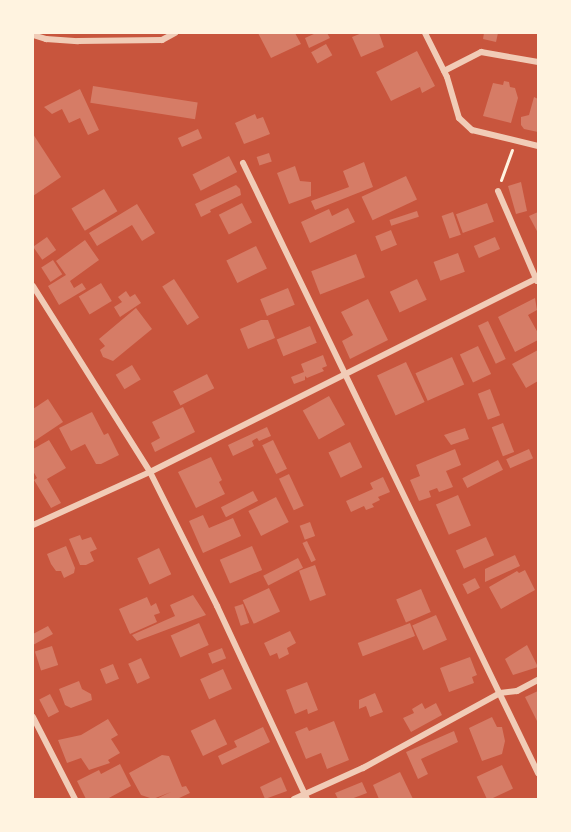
<!DOCTYPE html>
<style>
body{margin:0}
#map{position:relative;width:571px;height:832px;overflow:hidden;background:#c8553d;font-family:Raleway,sans-serif}
div>[style]{position:absolute}
[style*='--x']{left:calc(var(--x)*1px);top:calc(var(--y)*1px);width:calc(var(--w)*1px);rotate:calc(var(--a)*1deg)}
.building>*{inset:0;background:#d67c66;transform-origin:0 0}
.path>*{height:3px;margin:-1.5px;padding:0 1.5px;transform-origin:1.5px;border-radius:1.5px;background:#fff3e0}
.minor>*{height:6px;margin:-3px;padding:0 3px;transform-origin:3px;border-radius:3px;background:#f1ccb7}
span{translate:-50% -50%;white-space:nowrap;text-align:center;line-height:1.15;-webkit-text-stroke:6px #fff3e0;paint-order:stroke}
.frame{position:absolute;inset:0;border:34px solid #fff3e0;pointer-events:none}
</style>
<div id="map">
<div class="building">
<div style="clip-path:polygon(258px 33px,295px 33px,301px 44px,271px 58px)"></div>
<div style="clip-path:polygon(316px 33px,327px 33px,330px 38px,309px 48px,305px 38px)"></div>
<div style="clip-path:polygon(362px 33px,379px 33px,384px 47px,361px 57px,352px 37px)"></div>
<div style="clip-path:polygon(484px 33px,498px 33px,496px 42px,483px 39px)"></div>
<div style="left:326px;top:44px;width:13px;height:17px;rotate:61deg"></div>
<div style="clip-path:polygon(417px 51px,435px 86px,422px 93px,420px 87px,391px 101px,376px 72px)"></div>
<div style="clip-path:polygon(504px 81px,509px 82px,510px 87px,515px 88px,518px 98px,511px 123px,483px 116px,493px 83px,503px 85px)"></div>
<div style="left:93px;top:86px;width:106px;height:17px;rotate:9deg"></div>
<div style="clip-path:polygon(80px 89px,99px 130px,88px 135px,80px 118px,69px 123px,62px 109px,52px 114px,44px 107px)"></div>
<div style="clip-path:polygon(534px 97px,538px 99px,538px 132px,524px 129px,521px 125px,521px 117px,529px 115px)"></div>
<div style="clip-path:polygon(255px 114px,257px 119px,263px 117px,270px 134px,244px 144px,235px 123px)"></div>
<div style="left:198px;top:129px;width:10px;height:22px;rotate:66deg"></div>
<div style="clip-path:polygon(33px 134px,61px 177px,33px 196px)"></div>
<div style="left:269px;top:153px;width:9px;height:13px;rotate:72deg"></div>
<div style="left:229px;top:156px;width:18px;height:41px;rotate:63deg"></div>
<div style="clip-path:polygon(364px 162px,373px 187px,315px 210px,311px 201px,349px 187px,343px 171px)"></div>
<div style="clip-path:polygon(295px 166px,300px 181px,311px 182px,311px 196px,289px 204px,277px 173px)"></div>
<div style="left:406px;top:176px;width:26px;height:49px;rotate:65deg"></div>
<div style="clip-path:polygon(521px 182px,527px 211px,516px 214px,508px 186px)"></div>
<div style="clip-path:polygon(236px 185px,240px 189px,241px 195px,210px 210px,211px 212px,201px 217px,195px 204px)"></div>
<div style="left:104px;top:189px;width:26px;height:38px;rotate:59deg"></div>
<div style="left:242px;top:203px;width:22px;height:26px;rotate:63deg"></div>
<div style="left:487px;top:203px;width:20px;height:33px;rotate:70deg"></div>
<div style="clip-path:polygon(137px 204px,155px 233px,142px 241px,132px 225px,97px 246px,89px 233px)"></div>
<div style="clip-path:polygon(348px 208px,355px 222px,310px 243px,301px 222px,329px 209px,332px 216px)"></div>
<div style="left:417px;top:211px;width:6px;height:29px;rotate:72deg"></div>
<div style="left:453px;top:212px;width:24px;height:12px;rotate:71deg"></div>
<div style="clip-path:polygon(538px 212px,538px 233px,529px 216px)"></div>
<div style="left:391px;top:230px;width:16px;height:17px;rotate:68deg"></div>
<div style="left:47px;top:237px;width:16px;height:17px;rotate:55deg"></div>
<div style="left:495px;top:237px;width:13px;height:23px;rotate:67deg"></div>
<div style="clip-path:polygon(85px 240px,99px 260px,70px 281px,74px 288px,82px 283px,86px 289px,59px 305px,48px 286px,66px 275px,56px 261px)"></div>
<div style="left:256px;top:246px;width:25px;height:33px;rotate:64deg"></div>
<div style="left:458px;top:253px;width:20px;height:26px;rotate:70deg"></div>
<div style="left:356px;top:254px;width:25px;height:48px;rotate:69deg"></div>
<div style="left:53px;top:260px;width:17px;height:14px;rotate:57deg"></div>
<div style="left:174px;top:279px;width:46px;height:14px;rotate:57deg"></div>
<div style="left:417px;top:279px;width:23px;height:30px;rotate:65deg"></div>
<div style="left:101px;top:283px;width:21px;height:26px;rotate:59deg"></div>
<div style="left:288px;top:288px;width:18px;height:30px;rotate:68deg"></div>
<div style="clip-path:polygon(126px 291px,130px 297px,135px 294px,141px 303px,120px 317px,114px 307px,122px 302px,118px 297px)"></div>
<div style="clip-path:polygon(535px 298px,537px 310px,528px 315px,538px 333px,538px 340px,515px 352px,498px 317px)"></div>
<div style="clip-path:polygon(368px 299px,388px 340px,350px 359px,342px 341px,353px 335px,341px 312px)"></div>
<div style="clip-path:polygon(136px 308px,152px 329px,113px 361px,103px 357px,100px 350px,105px 346px,99px 339px)"></div>
<div style="clip-path:polygon(261px 320px,268px 320px,275px 338px,248px 349px,240px 329px)"></div>
<div style="left:488px;top:321px;width:42px;height:11px;rotate:65deg"></div>
<div style="left:310px;top:326px;width:18px;height:36px;rotate:68deg"></div>
<div style="left:478px;top:346px;width:31px;height:20px;rotate:65deg"></div>
<div style="clip-path:polygon(538px 350px,538px 381px,526px 388px,512px 364px)"></div>
<div style="clip-path:polygon(323px 355px,327px 366px,322px 368px,324px 371px,307px 378px,305px 376px,305px 380px,294px 384px,291px 377px,304px 372px,301px 364px)"></div>
<div style="left:452px;top:357px;width:30px;height:40px;rotate:66deg"></div>
<div style="left:406px;top:362px;width:44px;height:32px;rotate:65deg"></div>
<div style="left:132px;top:365px;width:17px;height:19px;rotate:59deg"></div>
<div style="left:207px;top:374px;width:16px;height:38px;rotate:63deg"></div>
<div style="left:490px;top:389px;width:28px;height:13px;rotate:69deg"></div>
<div style="left:329px;top:396px;width:33px;height:30px;rotate:61deg"></div>
<div style="clip-path:polygon(48px 399px,63px 422px,33px 442px,33px 409px)"></div>
<div style="clip-path:polygon(183px 407px,195px 432px,155px 452px,151px 443px,160px 438px,152px 422px)"></div>
<div style="clip-path:polygon(92px 412px,104px 435px,108px 433px,119px 455px,101px 464px,96px 464px,85px 444px,71px 451px,59px 428px)"></div>
<div style="left:503px;top:423px;width:31px;height:12px;rotate:69deg"></div>
<div style="clip-path:polygon(267px 427px,271px 436px,259px 441px,257px 438px,252px 441px,254px 446px,233px 456px,228px 445px)"></div>
<div style="clip-path:polygon(465px 428px,469px 439px,451px 445px,444px 435px)"></div>
<div style="clip-path:polygon(49px 440px,66px 468px,47px 479px,61px 503px,51px 508px,34px 480px,37px 478px,33px 471px,33px 449px)"></div>
<div style="left:273px;top:440px;width:32px;height:12px;rotate:64deg"></div>
<div style="left:350px;top:442px;width:28px;height:24px;rotate:64deg"></div>
<div style="clip-path:polygon(455px 449px,461px 465px,446px 471px,453px 487px,439px 492px,437px 488px,429px 491px,431px 497px,419px 501px,410px 480px,420px 476px,416px 465px)"></div>
<div style="left:529px;top:449px;width:10px;height:25px;rotate:66deg"></div>
<div style="clip-path:polygon(211px 457px,222px 480px,219px 482px,225px 494px,196px 508px,178px 472px)"></div>
<div style="left:498px;top:460px;width:11px;height:40px;rotate:63deg"></div>
<div style="left:289px;top:474px;width:35px;height:11px;rotate:65deg"></div>
<div style="clip-path:polygon(383px 477px,390px 492px,378px 497px,380px 500px,372px 504px,374px 507px,366px 510px,364px 506px,351px 512px,346px 501px,373px 489px,370px 483px)"></div>
<div style="left:253px;top:491px;width:11px;height:36px;rotate:63deg"></div>
<div style="left:458px;top:495px;width:33px;height:24px;rotate:67deg"></div>
<div style="left:276px;top:497px;width:28px;height:31px;rotate:63deg"></div>
<div style="clip-path:polygon(203px 515px,209px 528px,233px 518px,241px 536px,203px 553px,189px 521px)"></div>
<div style="left:310px;top:522px;width:15px;height:11px;rotate:70deg"></div>
<div style="clip-path:polygon(80px 535px,82px 540px,91px 537px,97px 549px,90px 552px,94px 561px,86px 565px,80px 565px,69px 539px)"></div>
<div style="left:486px;top:537px;width:20px;height:33px;rotate:66deg"></div>
<div style="left:307px;top:541px;width:21px;height:5px;rotate:65deg"></div>
<div style="clip-path:polygon(66px 546px,75px 568px,74px 573px,64px 578px,61px 571px,56px 571px,51px 564px,47px 554px)"></div>
<div style="left:252px;top:546px;width:26px;height:35px;rotate:67deg"></div>
<div style="left:159px;top:548px;width:29px;height:24px;rotate:65deg"></div>
<div style="clip-path:polygon(515px 555px,520px 566px,485px 582px,485px 569px)"></div>
<div style="left:298px;top:558px;width:11px;height:39px;rotate:63deg"></div>
<div style="left:315px;top:565px;width:32px;height:17px;rotate:70deg"></div>
<div style="clip-path:polygon(525px 570px,535px 590px,501px 609px,489px 587px,517px 571px,519px 573px)"></div>
<div style="left:475px;top:578px;width:11px;height:14px;rotate:63deg"></div>
<div style="left:269px;top:588px;width:26px;height:29px;rotate:65deg"></div>
<div style="left:421px;top:589px;width:25px;height:27px;rotate:67deg"></div>
<div style="clip-path:polygon(193px 595px,206px 615px,137px 641px,132px 635px,175px 616px,170px 605px)"></div>
<div style="clip-path:polygon(147px 597px,151px 606px,156px 603px,160px 613px,154px 615px,157px 622px,130px 634px,119px 609px)"></div>
<div style="left:243px;top:604px;width:20px;height:9px;rotate:72deg"></div>
<div style="left:436px;top:615px;width:27px;height:26px;rotate:66deg"></div>
<div style="left:199px;top:623px;width:24px;height:31px;rotate:66deg"></div>
<div style="left:410px;top:623px;width:14px;height:56px;rotate:69deg"></div>
<div style="clip-path:polygon(48px 626px,53px 634px,33px 645px,33px 634px)"></div>
<div style="clip-path:polygon(290px 631px,296px 643px,287px 648px,289px 654px,279px 659px,277px 653px,270px 656px,264px 643px)"></div>
<div style="clip-path:polygon(527px 645px,538px 667px,513px 675px,505px 659px)"></div>
<div style="left:52px;top:646px;width:20px;height:18px;rotate:72deg"></div>
<div style="left:222px;top:648px;width:11px;height:15px;rotate:68deg"></div>
<div style="clip-path:polygon(470px 657px,477px 675px,472px 677px,474px 683px,449px 692px,440px 668px)"></div>
<div style="left:141px;top:658px;width:22px;height:14px;rotate:66deg"></div>
<div style="left:113px;top:664px;width:16px;height:14px;rotate:68deg"></div>
<div style="left:223px;top:669px;width:22px;height:25px;rotate:66deg"></div>
<div style="clip-path:polygon(79px 681px,82px 689px,91px 694px,92px 700px,71px 708px,65px 705px,59px 689px)"></div>
<div style="clip-path:polygon(307px 682px,318px 710px,308px 714px,307px 709px,295px 714px,286px 690px)"></div>
<div style="clip-path:polygon(538px 691px,538px 723px,525px 697px)"></div>
<div style="clip-path:polygon(375px 693px,383px 712px,370px 717px,366px 706px,359px 709px,359px 700px)"></div>
<div style="left:50px;top:694px;width:20px;height:12px;rotate:63deg"></div>
<div style="clip-path:polygon(422px 703px,425px 709px,436px 703px,442px 715px,411px 732px,403px 718px,414px 713px,412px 709px)"></div>
<div style="clip-path:polygon(492px 717px,497px 727px,502px 727px,505px 741px,502px 754px,482px 761px,469px 728px)"></div>
<div style="clip-path:polygon(108px 719px,118px 735px,111px 739px,120px 753px,108px 760px,110px 763px,89px 770px,81px 758px,67px 763px,58px 740px,81px 735px)"></div>
<div style="left:215px;top:719px;width:28px;height:27px;rotate:64deg"></div>
<div style="clip-path:polygon(334px 721px,349px 760px,327px 769px,321px 753px,306px 759px,295px 732px,307px 727px,309px 731px)"></div>
<div style="clip-path:polygon(263px 727px,270px 742px,222px 765px,218px 756px,237px 747px,234px 741px)"></div>
<div style="clip-path:polygon(454px 731px,458px 742px,421px 759px,428px 774px,418px 779px,406px 752px)"></div>
<div style="clip-path:polygon(162px 755px,169px 756px,182px 787px,186px 786px,190px 793px,177px 799px,156px 799px,171px 792px,153px 799px,141px 795px,129px 773px)"></div>
<div style="clip-path:polygon(120px 764px,131px 786px,107px 799px,86px 799px,77px 781px,99px 770px,101px 774px)"></div>
<div style="left:502px;top:765px;width:26px;height:28px;rotate:65deg"></div>
<div style="clip-path:polygon(400px 772px,413px 799px,379px 799px,373px 785px)"></div>
<div style="clip-path:polygon(281px 777px,287px 791px,265px 799px,260px 787px)"></div>
<div style="clip-path:polygon(362px 782px,367px 793px,351px 799px,338px 799px,335px 793px)"></div>
</div>
<div class="path">
<div style="--x:501;--y:180;--w:32;--a:-70"></div>
</div>
<div class="minor">
<div style="--x:425;--y:33;--w:49;--a:63.4"></div>
<div style="--x:447;--y:77;--w:43;--a:73.7"></div>
<div style="--x:459;--y:118;--w:18;--a:43"></div>
<div style="--x:472;--y:130;--w:68;--a:13.6"></div>
<div style="--x:33;--y:35;--w:14;--a:17"></div>
<div style="--x:46;--y:39;--w:32;--a:4"></div>
<div style="--x:78;--y:41;--w:84;--a:-0.7"></div>
<div style="--x:162;--y:40;--w:15;--a:-28"></div>
<div style="--x:444;--y:71;--w:42;--a:-27.2"></div>
<div style="--x:481;--y:52;--w:58;--a:10"></div>
<div style="--x:243;--y:163;--w:678;--a:64.19"></div>
<div style="--x:498;--y:191;--w:98;--a:66.6"></div>
<div style="--x:33;--y:286;--w:220;--a:57.8"></div>
<div style="--x:150;--y:472;--w:150;--a:63.4"></div>
<div style="--x:217;--y:606;--w:213;--a:65"></div>
<div style="--x:33;--y:525;--w:128;--a:-24.4"></div>
<div style="--x:150;--y:472;--w:432;--a:-26.6"></div>
<div style="--x:33;--y:717;--w:92;--a:62.9"></div>
<div style="--x:294;--y:799;--w:76;--a:-24.2"></div>
<div style="--x:363;--y:768;--w:156;--a:-28.7"></div>
<div style="--x:500;--y:693;--w:17;--a:-7"></div>
<div style="--x:517;--y:691;--w:24;--a:-28"></div>
</div>
<div class="frame"></div>
</div>
